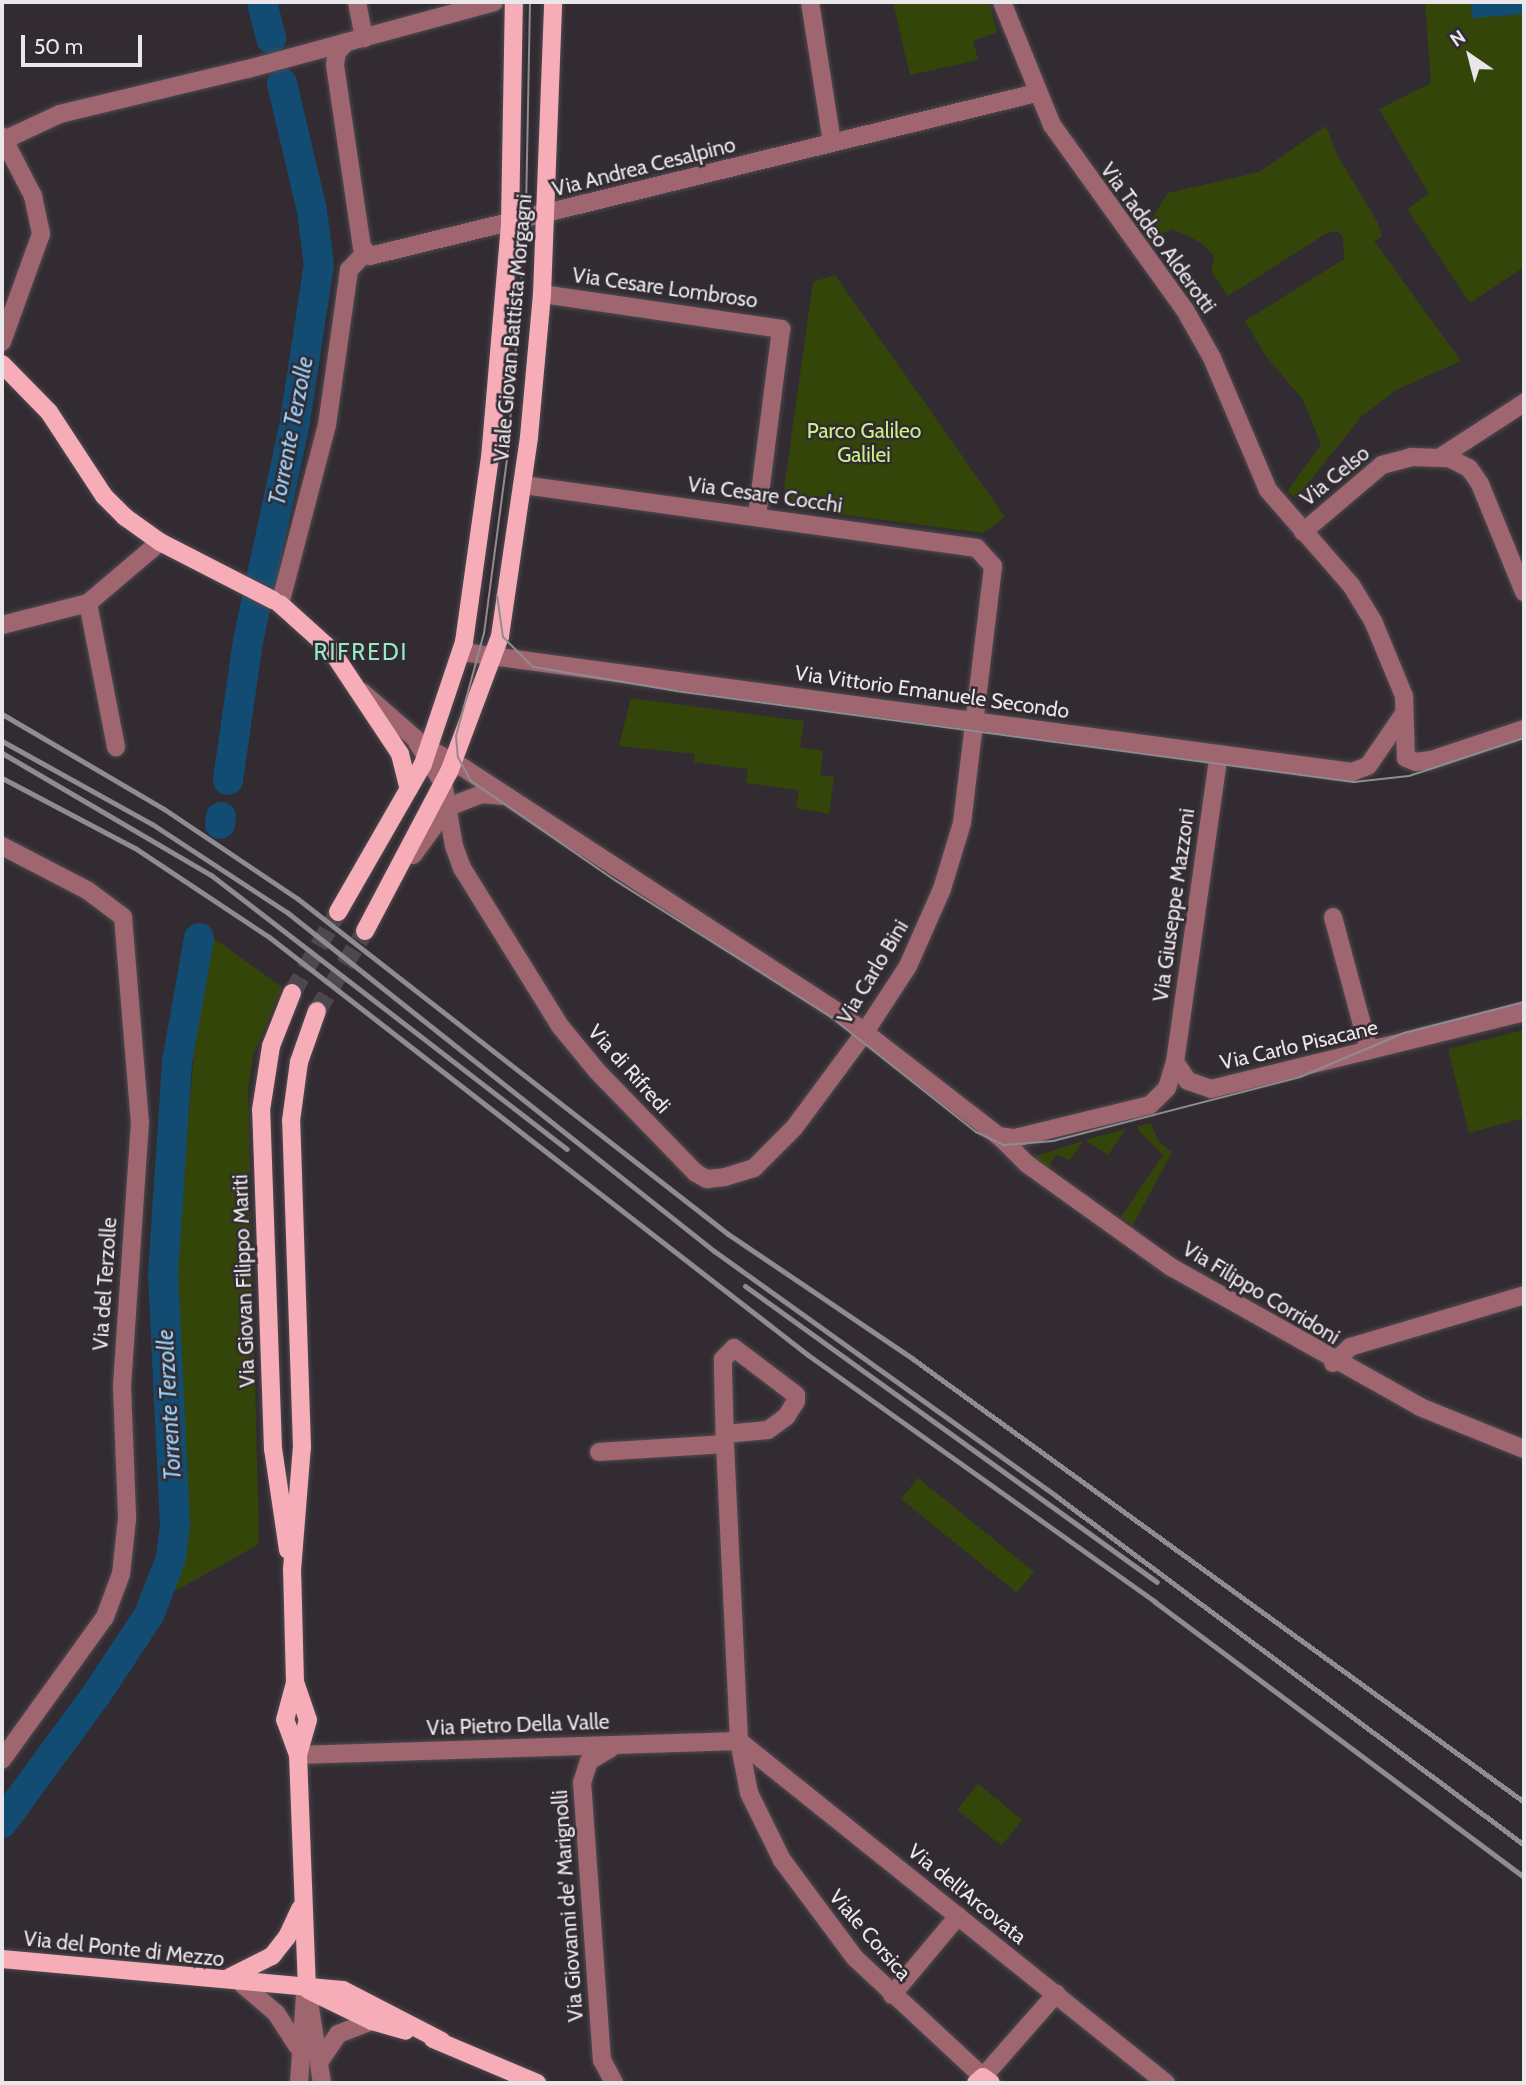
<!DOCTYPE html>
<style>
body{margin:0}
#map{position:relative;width:1526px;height:2085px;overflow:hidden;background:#322c32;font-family:Cabin,sans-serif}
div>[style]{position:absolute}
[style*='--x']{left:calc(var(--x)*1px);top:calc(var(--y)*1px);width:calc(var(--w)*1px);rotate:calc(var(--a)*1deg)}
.green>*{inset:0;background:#34450a;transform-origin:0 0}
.water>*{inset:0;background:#134c73}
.river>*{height:30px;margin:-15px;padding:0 15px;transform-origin:15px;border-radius:15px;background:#134c73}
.major-tunnel>*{height:18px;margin-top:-9px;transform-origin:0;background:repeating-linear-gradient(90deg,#4e484e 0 18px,transparent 0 27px)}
.roads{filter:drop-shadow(0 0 2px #4f4a50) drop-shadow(0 0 2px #4f4a50)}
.minor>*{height:18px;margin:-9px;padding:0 9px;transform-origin:9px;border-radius:9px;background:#a06670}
.major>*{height:18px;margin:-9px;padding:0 9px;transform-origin:9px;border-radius:9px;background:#f6adb8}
.tram>*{height:2px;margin:-1px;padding:0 1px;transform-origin:1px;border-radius:1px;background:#8f8b90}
.rail>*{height:5px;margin:-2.5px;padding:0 2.5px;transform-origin:2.5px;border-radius:2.5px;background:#8f8b90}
span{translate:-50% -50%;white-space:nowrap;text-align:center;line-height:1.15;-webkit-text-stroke:5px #322c32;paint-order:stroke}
.street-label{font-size:21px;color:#eae7eb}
.park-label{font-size:21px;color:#cbf085}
.water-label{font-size:23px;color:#9cd2fe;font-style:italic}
.neighbourhood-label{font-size:23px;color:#95ebc5;letter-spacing:2px}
.frame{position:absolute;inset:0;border:4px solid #eae7eb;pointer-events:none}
.north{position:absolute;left:1435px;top:21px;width:70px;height:70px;-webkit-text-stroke:5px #322c32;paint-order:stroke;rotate:325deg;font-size:19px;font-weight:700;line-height:28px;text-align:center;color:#eae7eb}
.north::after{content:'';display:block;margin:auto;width:24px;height:32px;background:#eae7eb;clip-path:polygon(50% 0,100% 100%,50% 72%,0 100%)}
.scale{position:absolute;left:21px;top:35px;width:121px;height:32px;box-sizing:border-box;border:4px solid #eae7eb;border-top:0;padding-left:9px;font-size:21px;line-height:24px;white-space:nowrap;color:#eae7eb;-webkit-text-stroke:5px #322c32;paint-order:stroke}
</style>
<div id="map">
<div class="green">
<div style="clip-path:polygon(893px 2px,989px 2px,997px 32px,973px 41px,978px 60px,910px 75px)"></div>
<div style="clip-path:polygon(1425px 2px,1524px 2px,1524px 267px,1470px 303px,1407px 209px,1429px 194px,1379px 109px,1431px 83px)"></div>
<div style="clip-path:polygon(1326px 126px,1337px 155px,1377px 221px,1382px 237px,1374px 241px,1461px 361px,1398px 389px,1362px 416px,1296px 498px,1287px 492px,1321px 444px,1303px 400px,1266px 356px,1245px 321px,1344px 259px,1343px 237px,1337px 231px,1327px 233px,1228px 296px,1211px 271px,1214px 256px,1200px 242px,1172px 229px,1156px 236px,1151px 219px,1168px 193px,1259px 172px)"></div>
<div style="clip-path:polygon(835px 275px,1005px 517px,983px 533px,799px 509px,784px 489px,813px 282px)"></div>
<div style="clip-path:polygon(631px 698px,804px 721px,800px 747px,823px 751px,820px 775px,834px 777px,829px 814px,796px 808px,799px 790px,746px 783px,748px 769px,694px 762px,695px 754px,619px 746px)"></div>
<div style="clip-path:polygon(212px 937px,282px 987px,253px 1056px,248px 1089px,259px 1544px,175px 1591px,177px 1261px,194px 1052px)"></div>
<div style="clip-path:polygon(1524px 1030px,1524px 1118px,1469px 1133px,1448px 1049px)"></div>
<div style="clip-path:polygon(1151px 1123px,1158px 1141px,1172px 1152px,1133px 1225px,1121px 1217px,1163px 1155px,1139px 1131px,1138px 1126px)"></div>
<div style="clip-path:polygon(1126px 1129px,1108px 1155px,1085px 1140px)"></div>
<div style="clip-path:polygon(1083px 1141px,1070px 1160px,1056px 1155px,1047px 1169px,1030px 1158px)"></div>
<div style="left:918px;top:1478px;width:149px;height:27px;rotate:39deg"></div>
<div style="left:978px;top:1784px;width:57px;height:33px;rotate:39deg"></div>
</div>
<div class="water">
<div style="clip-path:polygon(1471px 2px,1524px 2px,1524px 14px,1472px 18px)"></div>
</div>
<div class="river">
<div style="--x:262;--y:2;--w:38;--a:76"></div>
<div style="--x:228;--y:780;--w:140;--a:-81.8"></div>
<div style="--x:248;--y:641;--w:225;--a:-77.9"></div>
<div style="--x:295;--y:421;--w:158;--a:-81.3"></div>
<div style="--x:319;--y:265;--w:54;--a:-97.4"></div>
<div style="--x:312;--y:211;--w:131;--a:-103.2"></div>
<div style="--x:220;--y:824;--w:7;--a:-82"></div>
<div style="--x:2;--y:1823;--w:159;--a:-53.7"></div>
<div style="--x:96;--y:1695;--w:96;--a:-56.5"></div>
<div style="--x:149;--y:1615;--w:61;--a:-68.9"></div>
<div style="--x:171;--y:1558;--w:32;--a:-83"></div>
<div style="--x:175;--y:1526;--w:252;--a:-92.7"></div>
<div style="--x:163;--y:1274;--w:212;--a:-86.2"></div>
<div style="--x:177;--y:1062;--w:126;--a:-79.9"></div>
</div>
<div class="major-tunnel">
<div style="--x:292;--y:993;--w:93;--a:-60.4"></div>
<div style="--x:317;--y:1011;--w:93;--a:-59"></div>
</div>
<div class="roads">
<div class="minor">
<div style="--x:357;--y:2;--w:37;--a:79"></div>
<div style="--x:810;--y:2;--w:142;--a:81.1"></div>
<div style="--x:1002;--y:2;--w:133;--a:67.9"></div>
<div style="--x:1052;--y:125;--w:228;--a:54.3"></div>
<div style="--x:1185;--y:310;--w:55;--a:60.6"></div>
<div style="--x:1212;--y:358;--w:143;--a:67"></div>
<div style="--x:1268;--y:490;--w:126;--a:48.9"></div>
<div style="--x:1351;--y:585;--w:42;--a:58.6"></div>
<div style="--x:1373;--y:621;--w:81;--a:67.5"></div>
<div style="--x:1404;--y:696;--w:62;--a:88.2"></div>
<div style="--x:1406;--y:758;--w:11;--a:22"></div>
<div style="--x:1416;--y:762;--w:15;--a:-8"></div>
<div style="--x:1431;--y:760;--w:98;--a:-18.4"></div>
<div style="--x:347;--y:42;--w:14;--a:135"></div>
<div style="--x:337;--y:52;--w:13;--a:99"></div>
<div style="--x:335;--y:65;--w:184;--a:81.6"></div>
<div style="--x:362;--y:247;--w:12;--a:48"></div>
<div style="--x:370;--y:256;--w:686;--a:-13.75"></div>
<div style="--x:2;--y:136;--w:68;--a:62.7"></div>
<div style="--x:33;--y:196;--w:39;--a:78"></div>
<div style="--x:41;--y:234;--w:115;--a:109.9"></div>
<div style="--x:2;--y:141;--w:64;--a:-25"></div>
<div style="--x:60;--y:114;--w:193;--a:-13.5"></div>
<div style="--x:248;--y:69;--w:255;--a:-15.2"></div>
<div style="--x:542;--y:294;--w:242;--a:8.3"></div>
<div style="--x:781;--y:329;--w:190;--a:97.3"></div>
<div style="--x:1442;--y:456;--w:98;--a:-32.9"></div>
<div style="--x:1303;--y:532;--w:104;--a:-40.3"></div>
<div style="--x:1382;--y:465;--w:30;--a:-15"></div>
<div style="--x:1411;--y:457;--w:38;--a:2"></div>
<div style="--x:1449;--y:458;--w:22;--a:27"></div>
<div style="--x:1469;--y:468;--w:19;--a:55"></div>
<div style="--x:1480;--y:484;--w:117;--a:67.8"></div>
<div style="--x:273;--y:600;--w:8;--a:30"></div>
<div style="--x:280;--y:604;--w:185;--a:-75.3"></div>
<div style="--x:327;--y:425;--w:157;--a:-81.9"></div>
<div style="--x:349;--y:270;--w:23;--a:-47"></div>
<div style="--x:88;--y:603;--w:147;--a:79"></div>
<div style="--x:2;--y:625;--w:89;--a:-14.3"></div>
<div style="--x:88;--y:603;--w:94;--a:-40.3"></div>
<div style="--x:462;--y:652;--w:898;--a:7.68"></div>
<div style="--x:1352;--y:772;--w:17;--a:-21"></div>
<div style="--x:1368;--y:766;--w:62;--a:-55.5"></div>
<div style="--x:362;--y:692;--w:84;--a:41.1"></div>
<div style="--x:425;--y:747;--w:42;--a:28.4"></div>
<div style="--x:462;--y:767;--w:457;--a:33.1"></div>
<div style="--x:845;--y:1017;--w:199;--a:37.8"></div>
<div style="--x:1002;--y:1139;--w:35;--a:45"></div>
<div style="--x:1027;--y:1164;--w:177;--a:35.6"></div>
<div style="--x:1171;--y:1267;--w:286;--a:29.3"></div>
<div style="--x:1420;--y:1407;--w:112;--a:22"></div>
<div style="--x:417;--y:742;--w:49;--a:57.6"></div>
<div style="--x:443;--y:783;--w:64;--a:80.1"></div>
<div style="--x:454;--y:846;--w:23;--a:70"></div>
<div style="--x:462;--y:868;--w:186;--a:58.2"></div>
<div style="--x:560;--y:1026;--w:58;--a:50.6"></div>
<div style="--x:597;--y:1071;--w:142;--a:45.9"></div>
<div style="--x:696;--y:1173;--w:13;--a:29"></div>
<div style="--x:707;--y:1179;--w:18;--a:-6"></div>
<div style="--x:725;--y:1177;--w:30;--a:-17"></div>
<div style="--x:754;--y:1168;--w:57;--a:-45"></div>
<div style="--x:794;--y:1128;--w:119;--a:-53.5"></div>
<div style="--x:865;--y:1032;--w:79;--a:-56.9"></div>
<div style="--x:908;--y:966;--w:84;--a:-66.2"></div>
<div style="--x:942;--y:889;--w:69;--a:-73.1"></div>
<div style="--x:962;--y:823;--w:259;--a:-83.1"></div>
<div style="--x:993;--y:566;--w:24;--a:-132"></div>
<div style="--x:977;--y:548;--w:459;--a:-172.1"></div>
<div style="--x:2;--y:846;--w:96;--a:27.4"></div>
<div style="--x:87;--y:890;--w:45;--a:36.9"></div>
<div style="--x:123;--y:917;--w:206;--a:85.3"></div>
<div style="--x:140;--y:1122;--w:265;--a:93.9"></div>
<div style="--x:122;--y:1386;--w:133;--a:87.8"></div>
<div style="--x:127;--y:1519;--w:55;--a:96.2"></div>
<div style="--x:121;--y:1574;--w:46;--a:110.4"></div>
<div style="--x:105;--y:1617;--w:176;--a:125.8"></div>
<div style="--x:413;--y:855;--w:59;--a:-53.9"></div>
<div style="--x:448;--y:807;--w:36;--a:-21"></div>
<div style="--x:482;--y:794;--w:22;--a:5"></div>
<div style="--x:1333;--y:917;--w:138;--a:74.9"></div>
<div style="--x:1175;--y:1062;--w:23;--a:56"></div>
<div style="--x:1188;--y:1081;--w:24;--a:19"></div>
<div style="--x:1211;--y:1089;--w:322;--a:-13.8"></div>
<div style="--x:998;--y:1136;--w:17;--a:7"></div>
<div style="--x:1015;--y:1138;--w:139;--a:-13.7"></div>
<div style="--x:1150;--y:1105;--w:24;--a:-45"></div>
<div style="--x:1167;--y:1088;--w:27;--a:-73"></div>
<div style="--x:1175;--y:1062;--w:311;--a:-81.9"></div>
<div style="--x:1333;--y:1363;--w:23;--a:-43"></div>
<div style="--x:1350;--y:1347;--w:182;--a:-16.6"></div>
<div style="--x:725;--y:1434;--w:43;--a:-5.3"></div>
<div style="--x:768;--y:1430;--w:22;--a:-36"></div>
<div style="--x:786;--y:1417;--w:19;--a:-58"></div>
<div style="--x:796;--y:1401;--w:6;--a:-90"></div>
<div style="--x:796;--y:1395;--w:78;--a:-142.8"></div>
<div style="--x:734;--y:1348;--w:16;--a:135"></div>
<div style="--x:723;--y:1359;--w:11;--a:90"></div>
<div style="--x:723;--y:1370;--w:74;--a:88.5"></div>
<div style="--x:725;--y:1444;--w:297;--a:87.3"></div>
<div style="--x:739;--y:1741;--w:53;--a:79.1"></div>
<div style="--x:749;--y:1793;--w:75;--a:63.8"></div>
<div style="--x:782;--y:1860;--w:122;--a:53.3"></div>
<div style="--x:855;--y:1958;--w:175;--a:42.9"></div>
<div style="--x:983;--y:2077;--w:111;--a:-48.7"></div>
<div style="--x:599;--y:1452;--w:126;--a:-3.6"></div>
<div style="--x:739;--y:1741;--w:547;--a:38.69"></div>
<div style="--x:611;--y:1748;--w:26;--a:149"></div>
<div style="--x:589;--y:1761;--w:22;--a:108"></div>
<div style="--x:582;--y:1782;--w:279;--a:85.9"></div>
<div style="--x:602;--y:2060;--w:26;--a:62"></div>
<div style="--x:298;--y:1755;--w:441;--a:-1.8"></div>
<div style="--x:242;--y:1984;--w:45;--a:40.5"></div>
<div style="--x:276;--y:2013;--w:40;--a:57.1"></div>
<div style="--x:307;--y:1989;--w:95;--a:80.9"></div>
<div style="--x:892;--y:1995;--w:103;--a:-50.1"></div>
<div style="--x:320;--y:2061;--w:32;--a:-56"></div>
<div style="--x:338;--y:2034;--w:36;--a:-21"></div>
<div style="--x:299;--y:2083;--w:87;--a:-86.1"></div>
</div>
<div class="major">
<div style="--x:2;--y:364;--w:67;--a:45.6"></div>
<div style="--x:49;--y:412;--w:100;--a:56.8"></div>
<div style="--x:104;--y:496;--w:30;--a:45"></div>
<div style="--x:125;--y:517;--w:43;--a:35.5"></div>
<div style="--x:160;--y:542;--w:127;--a:27.2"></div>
<div style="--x:280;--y:604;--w:69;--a:42"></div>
<div style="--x:331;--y:650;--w:125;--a:56.4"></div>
<div style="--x:400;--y:754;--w:36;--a:76"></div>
<div style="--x:338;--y:912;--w:171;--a:-60.1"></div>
<div style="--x:423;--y:764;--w:129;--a:-71.4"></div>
<div style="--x:464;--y:642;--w:186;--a:-82"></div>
<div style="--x:490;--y:458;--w:236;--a:-85.1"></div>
<div style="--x:510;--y:223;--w:221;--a:-89"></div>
<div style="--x:365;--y:931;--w:180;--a:-62.2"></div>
<div style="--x:449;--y:772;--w:145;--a:-69.4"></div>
<div style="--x:500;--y:636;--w:201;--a:-81.7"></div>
<div style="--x:529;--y:437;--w:144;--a:-84.8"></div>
<div style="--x:542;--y:294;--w:292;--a:-87.8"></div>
<div style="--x:288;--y:1550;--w:102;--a:-98.4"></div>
<div style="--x:273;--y:1449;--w:339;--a:-92"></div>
<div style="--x:261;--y:1110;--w:65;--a:-81.1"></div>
<div style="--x:271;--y:1046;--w:57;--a:-68.4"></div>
<div style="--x:295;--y:1682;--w:40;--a:71.1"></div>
<div style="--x:308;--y:1720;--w:36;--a:106"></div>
<div style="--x:2;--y:1959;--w:342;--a:5.2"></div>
<div style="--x:343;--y:1990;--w:111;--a:27.3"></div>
<div style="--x:228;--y:1978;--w:49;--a:-26.6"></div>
<div style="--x:272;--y:1956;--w:24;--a:-52"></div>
<div style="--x:287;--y:1937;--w:31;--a:-65"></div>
<div style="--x:307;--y:1989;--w:234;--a:-92.2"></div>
<div style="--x:298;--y:1755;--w:37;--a:-110"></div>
<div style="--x:285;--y:1720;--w:39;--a:-75"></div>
<div style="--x:295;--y:1682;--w:112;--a:-91.5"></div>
<div style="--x:292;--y:1570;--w:123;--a:-85.4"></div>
<div style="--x:302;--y:1447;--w:326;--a:-91.9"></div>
<div style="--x:291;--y:1121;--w:60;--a:-82.3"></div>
<div style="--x:299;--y:1062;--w:54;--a:-70.6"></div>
<div style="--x:310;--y:1991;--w:69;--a:25.8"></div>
<div style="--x:372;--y:2021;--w:35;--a:16"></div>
<div style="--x:433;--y:2039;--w:113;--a:22.9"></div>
<div style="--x:976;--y:2083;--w:9;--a:-41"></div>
<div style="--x:983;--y:2077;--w:10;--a:37"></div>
</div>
</div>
<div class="tram">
<div style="--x:530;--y:2;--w:217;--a:91.1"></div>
<div style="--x:526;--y:219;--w:241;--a:94.5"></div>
<div style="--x:507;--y:459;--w:176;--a:97.5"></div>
<div style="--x:484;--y:633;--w:107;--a:105.2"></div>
<div style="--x:456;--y:736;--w:21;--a:85"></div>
<div style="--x:458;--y:757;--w:27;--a:62"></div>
<div style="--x:471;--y:781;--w:176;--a:34.6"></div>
<div style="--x:616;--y:881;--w:254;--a:32.3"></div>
<div style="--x:831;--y:1017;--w:185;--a:38.4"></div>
<div style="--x:976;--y:1132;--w:31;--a:25"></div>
<div style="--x:1004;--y:1145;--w:49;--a:-4.7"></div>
<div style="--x:1053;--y:1141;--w:255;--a:-14.5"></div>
<div style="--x:1300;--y:1077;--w:113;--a:-22.9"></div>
<div style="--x:1404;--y:1033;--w:124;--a:-14.5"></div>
<div style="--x:497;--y:595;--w:42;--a:81.9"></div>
<div style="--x:503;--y:637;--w:42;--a:45"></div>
<div style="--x:533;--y:667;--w:145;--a:9.5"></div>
<div style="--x:676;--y:691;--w:684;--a:7.64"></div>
<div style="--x:1354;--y:782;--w:55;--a:-6.2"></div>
<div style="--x:1409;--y:776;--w:121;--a:-18.3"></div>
</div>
<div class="rail">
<div style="--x:2;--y:714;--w:188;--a:30.4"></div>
<div style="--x:164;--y:809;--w:161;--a:33.9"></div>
<div style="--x:298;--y:899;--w:545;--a:37.92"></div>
<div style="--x:728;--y:1234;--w:223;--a:34"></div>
<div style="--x:913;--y:1359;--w:755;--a:35.94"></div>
<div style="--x:2;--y:741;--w:171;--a:29"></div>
<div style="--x:152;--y:824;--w:163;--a:33.2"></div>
<div style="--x:288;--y:913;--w:544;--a:38.43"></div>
<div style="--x:714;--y:1251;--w:421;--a:35.6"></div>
<div style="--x:1056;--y:1496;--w:584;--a:36.71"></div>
<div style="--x:2;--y:753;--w:242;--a:30.3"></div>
<div style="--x:211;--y:875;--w:449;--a:37.6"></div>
<div style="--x:2;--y:778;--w:150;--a:27.8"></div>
<div style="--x:135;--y:848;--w:161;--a:33.6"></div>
<div style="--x:269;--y:937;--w:682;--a:37.79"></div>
<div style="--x:808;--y:1355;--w:426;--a:35.4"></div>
<div style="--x:1155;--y:1602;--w:460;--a:36.7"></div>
<div style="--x:745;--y:1286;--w:507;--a:35.7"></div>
</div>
<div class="street-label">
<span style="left:644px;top:167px;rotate:-14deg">Via Andrea Cesalpino</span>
<span style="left:1158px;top:238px;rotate:54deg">Via Taddeo Alderotti</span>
<span style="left:665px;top:288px;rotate:8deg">Via Cesare Lombroso</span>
<span style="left:513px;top:328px;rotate:-85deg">Viale Giovan Battista Morgagni</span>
<span style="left:1335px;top:476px;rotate:-39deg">Via Celso</span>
<span style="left:765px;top:495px;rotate:8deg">Via Cesare Cocchi</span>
<span style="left:932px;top:692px;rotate:8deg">Via Vittorio Emanuele Secondo</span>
<span style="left:1174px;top:905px;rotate:-82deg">Via Giuseppe Mazzoni</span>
<span style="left:873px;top:972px;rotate:-59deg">Via Carlo Bini</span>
<span style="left:1299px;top:1045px;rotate:-13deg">Via Carlo Pisacane</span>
<span style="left:629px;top:1069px;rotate:48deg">Via di Rifredi</span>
<span style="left:244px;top:1281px;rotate:-92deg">Via Giovan Filippo Mariti</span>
<span style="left:105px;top:1284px;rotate:-86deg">Via del Terzolle</span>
<span style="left:1261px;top:1293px;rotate:31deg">Via Filippo Corridoni</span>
<span style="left:518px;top:1725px;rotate:-2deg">Via Pietro Della Valle</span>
<span style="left:967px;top:1894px;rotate:39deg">Via dell'Arcovata</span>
<span style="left:568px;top:1906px;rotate:-94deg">Via Giovanni de' Marignolli</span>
<span style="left:870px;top:1935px;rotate:49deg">Viale Corsica</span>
<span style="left:124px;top:1949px;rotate:6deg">Via del Ponte di Mezzo</span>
</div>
<div class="park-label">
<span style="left:864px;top:443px">Parco Galileo<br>Galilei</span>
</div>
<div class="water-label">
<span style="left:291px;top:431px;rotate:-79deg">Torrente Terzolle</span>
<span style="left:169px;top:1405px;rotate:-93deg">Torrente Terzolle</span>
</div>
<div class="neighbourhood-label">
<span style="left:361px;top:652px">RIFREDI</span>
</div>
<div class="frame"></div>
<div class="north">N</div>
<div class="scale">50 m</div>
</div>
